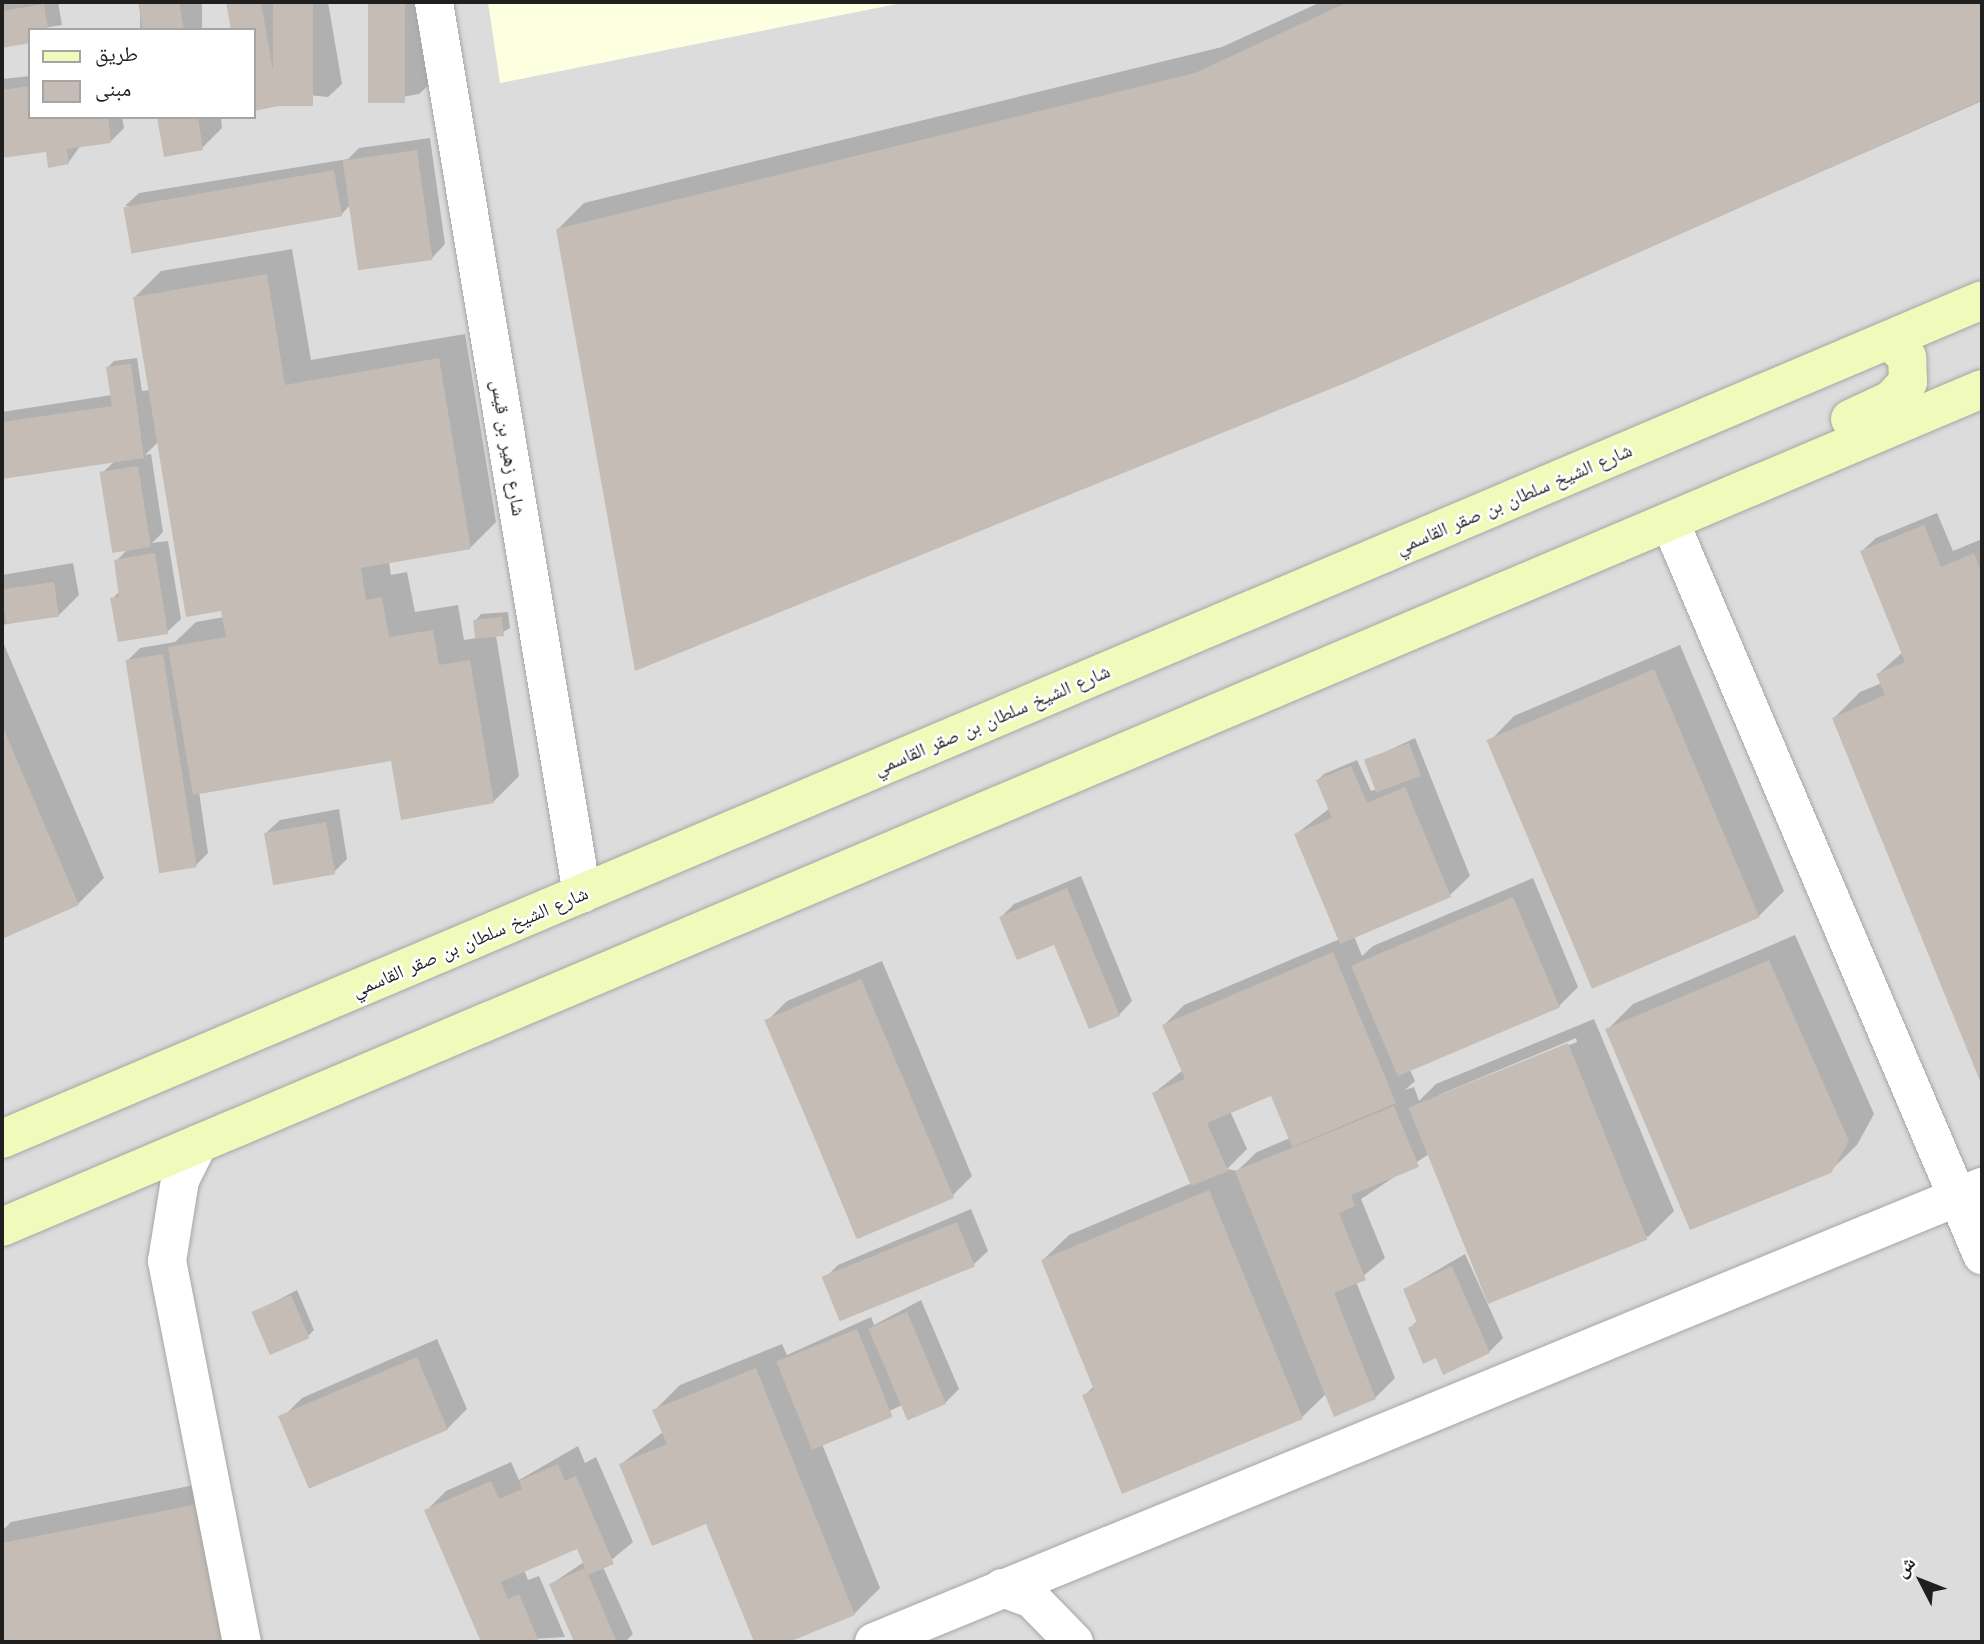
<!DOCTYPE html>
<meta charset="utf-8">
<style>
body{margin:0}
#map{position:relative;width:1984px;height:1644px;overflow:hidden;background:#f0eee6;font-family:"Work Sans","Noto Naskh Arabic",sans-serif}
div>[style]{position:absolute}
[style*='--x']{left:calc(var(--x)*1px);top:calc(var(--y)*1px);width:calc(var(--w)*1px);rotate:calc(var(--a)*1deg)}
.residential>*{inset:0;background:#dddcdc}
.education>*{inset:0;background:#fcffe0}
.shadow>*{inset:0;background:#0003;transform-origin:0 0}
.building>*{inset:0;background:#c5bdb5;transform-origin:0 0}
.roads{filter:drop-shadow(0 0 2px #a6a6a6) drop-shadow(0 0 2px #a6a6a6)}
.minor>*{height:38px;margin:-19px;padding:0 19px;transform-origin:19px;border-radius:19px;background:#fff}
.secondary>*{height:38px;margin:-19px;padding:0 19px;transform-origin:19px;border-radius:19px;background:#f0faba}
span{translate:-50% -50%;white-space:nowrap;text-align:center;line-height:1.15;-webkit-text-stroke:5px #fff;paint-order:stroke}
.street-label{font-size:19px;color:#1f1f1f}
.frame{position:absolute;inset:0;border:4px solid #1f1f1f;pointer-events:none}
.legend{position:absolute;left:28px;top:28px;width:228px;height:91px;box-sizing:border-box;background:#fff;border:2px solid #a5a5a5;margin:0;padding:9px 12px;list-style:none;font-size:21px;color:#1f1f1f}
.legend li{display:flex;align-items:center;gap:14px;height:35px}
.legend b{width:35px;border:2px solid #a5a5a5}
.north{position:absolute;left:1886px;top:1546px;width:70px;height:70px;-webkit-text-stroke:5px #fff;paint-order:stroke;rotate:312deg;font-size:19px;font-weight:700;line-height:28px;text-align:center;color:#1f1f1f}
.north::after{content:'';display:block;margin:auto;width:24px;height:32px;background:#1f1f1f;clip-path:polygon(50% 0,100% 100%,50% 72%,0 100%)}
</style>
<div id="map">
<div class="residential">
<div style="clip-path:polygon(evenodd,2px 2px,1982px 2px,1982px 1642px,2px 1642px,2px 2px,30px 30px,254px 30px,254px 117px,30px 117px,30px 30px)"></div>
</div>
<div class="education">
<div style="clip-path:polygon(488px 2px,907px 2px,500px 83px)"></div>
</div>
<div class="shadow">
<div style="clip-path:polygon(2px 2px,58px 2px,62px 25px,30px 30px,30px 41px,2px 46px)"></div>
<div style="left:140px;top:2px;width:62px;height:28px"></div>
<div style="clip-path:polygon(228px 2px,328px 2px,342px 84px,328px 97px,290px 93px,278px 105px,254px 109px,254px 30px,233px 30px)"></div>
<div style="clip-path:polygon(369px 2px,420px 2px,433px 81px,419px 94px,385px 100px)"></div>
<div style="clip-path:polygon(1321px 2px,1982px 2px,1982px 101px,1350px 379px,558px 229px,584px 203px,1222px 47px)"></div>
<div style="clip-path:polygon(30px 76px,30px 117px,122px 117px,124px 128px,110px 142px,81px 145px,68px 163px,48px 150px,2px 156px,2px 79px)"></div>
<div style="clip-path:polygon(159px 117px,221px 117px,222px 128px,202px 148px)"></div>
<div style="clip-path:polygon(430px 138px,445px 244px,432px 258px,351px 204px,341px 215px,125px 206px,139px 193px,348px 159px,359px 148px)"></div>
<div style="clip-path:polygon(292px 249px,311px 360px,465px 334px,496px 522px,470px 548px,389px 562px,391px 575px,407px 572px,415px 612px,458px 605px,464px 640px,477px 638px,475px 621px,481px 614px,508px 612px,510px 628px,496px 636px,519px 776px,493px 802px,392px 759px,199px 792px,208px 853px,195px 866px,127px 661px,140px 648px,175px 642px,196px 622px,224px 617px,159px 441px,145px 455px,151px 454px,163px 532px,152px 543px,168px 541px,181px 619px,167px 632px,112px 599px,120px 591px,116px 561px,127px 550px,102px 473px,115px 461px,2px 477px,2px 412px,112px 395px,108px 367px,114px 361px,137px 358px,142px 391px,150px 390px,135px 297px,161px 271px)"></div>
<div style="clip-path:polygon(1937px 513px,1953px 551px,1982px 539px,1982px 1082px,1834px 718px,1860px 692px,1882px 683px,1878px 674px,1903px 652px,1862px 551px,1876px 538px)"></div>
<div style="clip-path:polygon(73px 563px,79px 595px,59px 615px,2px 625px,2px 575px)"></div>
<div style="clip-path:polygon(2px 640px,104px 878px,78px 904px,2px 937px)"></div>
<div style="clip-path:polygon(1680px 645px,1784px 891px,1758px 917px,1489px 742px,1514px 716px)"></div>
<div style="clip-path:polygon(evenodd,1415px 738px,1470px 876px,1450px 895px,1354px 936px,1362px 956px,1373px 946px,1533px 878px,1578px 987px,1558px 1007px,1410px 1070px,1415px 1081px,1405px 1090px,1414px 1087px,1419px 1101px,1436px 1084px,1594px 1019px,1674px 1211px,1648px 1237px,1429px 1154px,1361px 1199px,1385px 1258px,1356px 1282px,1395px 1378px,1375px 1398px,1326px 1394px,1302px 1417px,1123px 1491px,1084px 1396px,1094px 1386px,1043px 1260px,1069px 1235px,1192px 1183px,1154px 1093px,1183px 1070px,1164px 1025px,1184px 1005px,1340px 939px,1296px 834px,1330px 808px,1318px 780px,1324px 774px,1357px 760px,1371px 791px,1377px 789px,1366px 761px,1415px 738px,1576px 1038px,1577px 1042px,1439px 1099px,1439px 1095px,1576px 1038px,1415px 738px,1272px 1093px,1290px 1138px,1257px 1152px,1237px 1171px,1227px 1169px,1247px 1149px,1230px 1111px,1272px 1093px)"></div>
<div style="clip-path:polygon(339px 809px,347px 859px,334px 872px,266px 833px,280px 820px)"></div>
<div style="clip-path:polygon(1081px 876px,1132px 1001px,1119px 1015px,1055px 943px,1001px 917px,1014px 904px)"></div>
<div style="clip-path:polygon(1795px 935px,1874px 1114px,1857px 1145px,1830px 1171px,1607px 1030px,1633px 1004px)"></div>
<div style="clip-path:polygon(882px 961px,972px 1176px,952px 1196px,856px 1237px,767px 1021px,787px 1001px)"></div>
<div style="clip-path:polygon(971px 1209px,988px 1251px,974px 1264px,825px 1278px,838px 1265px)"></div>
<div style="clip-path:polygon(1465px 1254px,1503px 1338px,1489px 1352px,1437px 1356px,1410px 1328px,1418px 1320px,1405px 1289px)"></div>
<div style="clip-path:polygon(297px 1290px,314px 1330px,308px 1336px,253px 1313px)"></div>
<div style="clip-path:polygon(921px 1300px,959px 1389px,945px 1403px,902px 1405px,822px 1444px,880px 1588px,854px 1614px,785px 1642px,756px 1642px,707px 1522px,621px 1464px,663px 1432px,654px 1411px,680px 1385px,782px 1344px,787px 1355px,871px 1317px,874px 1325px)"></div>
<div style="clip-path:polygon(437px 1339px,467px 1409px,447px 1429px,282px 1418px,302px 1398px)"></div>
<div style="clip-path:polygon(578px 1446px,585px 1463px,596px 1457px,633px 1542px,603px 1567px,633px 1634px,625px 1642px,576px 1642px,551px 1584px,584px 1562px,577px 1546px,524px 1570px,528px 1580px,539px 1576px,565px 1637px,483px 1642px,426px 1511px,446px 1491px,511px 1462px,519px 1480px)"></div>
<div style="clip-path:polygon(224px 1479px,256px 1642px,3px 1642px,2px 1531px,11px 1522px)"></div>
</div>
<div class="building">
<div style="clip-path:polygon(138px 2px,179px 2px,184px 30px,143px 30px)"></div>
<div style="clip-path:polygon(226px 2px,261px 2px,279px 106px,254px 111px,254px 30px,231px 30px)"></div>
<div style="left:273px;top:2px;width:40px;height:104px"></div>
<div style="left:368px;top:2px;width:37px;height:101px"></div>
<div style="clip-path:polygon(1348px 2px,1982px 2px,1982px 100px,1350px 381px,635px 671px,556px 229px,1195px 73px)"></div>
<div style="clip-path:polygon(44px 4px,48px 30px,30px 30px,30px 43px,2px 48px,2px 11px)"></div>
<div style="clip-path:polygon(30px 86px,30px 117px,108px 117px,111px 143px,67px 149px,69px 164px,48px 168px,46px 152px,2px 158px,2px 90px)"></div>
<div style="clip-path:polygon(157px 117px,198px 117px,203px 150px,164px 157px)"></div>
<div style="left:417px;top:150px;width:111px;height:75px;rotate:82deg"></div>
<div style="left:334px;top:170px;width:47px;height:214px;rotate:80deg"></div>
<div style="clip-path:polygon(267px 274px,285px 385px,439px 358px,471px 549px,361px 568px,366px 600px,382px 597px,389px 637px,433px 630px,439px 665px,470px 660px,494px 803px,401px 820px,391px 761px,193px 795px,168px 647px,226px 637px,221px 611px,186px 617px,133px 297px)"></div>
<div style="clip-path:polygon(131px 364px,144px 458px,2px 479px,2px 422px,112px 406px,106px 367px)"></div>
<div style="left:138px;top:466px;width:82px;height:39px;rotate:81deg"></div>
<div style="clip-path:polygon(1924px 525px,1941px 567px,1974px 553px,1982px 574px,1982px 1086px,1832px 718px,1885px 695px,1876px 674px,1905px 662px,1860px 551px)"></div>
<div style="clip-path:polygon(155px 553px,168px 634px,118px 642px,110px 598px,119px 597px,114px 560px)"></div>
<div style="left:54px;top:582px;width:35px;height:53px;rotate:82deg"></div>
<div style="left:502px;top:617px;width:19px;height:29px;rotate:84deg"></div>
<div style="left:163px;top:654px;width:216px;height:38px;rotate:81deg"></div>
<div style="left:1654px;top:669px;width:270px;height:182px;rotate:67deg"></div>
<div style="clip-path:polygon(2px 725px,79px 905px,2px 939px)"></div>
<div style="left:1409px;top:743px;width:35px;height:48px;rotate:70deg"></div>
<div style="clip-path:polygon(1351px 766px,1367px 803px,1405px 787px,1451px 897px,1340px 944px,1294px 834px,1332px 818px,1316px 780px)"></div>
<div style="left:326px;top:822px;width:53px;height:63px;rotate:80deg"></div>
<div style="clip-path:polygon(1067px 888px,1120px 1016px,1089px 1029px,1054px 945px,1017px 960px,999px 917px)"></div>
<div style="left:1513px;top:897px;width:120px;height:176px;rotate:67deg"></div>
<div style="clip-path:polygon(1333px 952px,1396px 1103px,1292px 1147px,1271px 1096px,1207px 1123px,1228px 1171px,1191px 1186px,1152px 1093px,1185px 1079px,1162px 1025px)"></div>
<div style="clip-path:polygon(1769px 960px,1849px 1141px,1831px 1173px,1690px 1230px,1605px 1029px)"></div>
<div style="left:861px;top:979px;width:238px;height:105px;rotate:67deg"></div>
<div style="left:1568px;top:1043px;width:212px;height:172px;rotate:68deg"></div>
<div style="clip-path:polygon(1394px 1106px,1419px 1167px,1351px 1195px,1355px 1206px,1339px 1213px,1366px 1280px,1334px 1293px,1376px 1399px,1334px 1417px,1235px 1171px)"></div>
<div style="clip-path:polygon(1209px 1190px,1303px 1419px,1122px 1494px,1082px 1395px,1094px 1390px,1041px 1260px)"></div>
<div style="left:957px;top:1222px;width:48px;height:146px;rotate:68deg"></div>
<div style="clip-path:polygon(1452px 1266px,1490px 1353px,1443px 1375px,1436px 1358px,1423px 1364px,1408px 1328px,1417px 1323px,1403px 1289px)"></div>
<div style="left:291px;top:1295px;width:47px;height:43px;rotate:67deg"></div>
<div style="left:907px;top:1312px;width:100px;height:42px;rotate:67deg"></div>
<div style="left:857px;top:1329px;width:95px;height:87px;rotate:68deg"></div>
<div style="left:417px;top:1357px;width:79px;height:151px;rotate:67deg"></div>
<div style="clip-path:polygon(756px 1368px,855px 1615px,789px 1642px,754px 1642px,706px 1524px,652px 1546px,619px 1464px,667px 1444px,652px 1410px)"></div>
<div style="clip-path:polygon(558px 1464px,565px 1481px,576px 1476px,614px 1564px,588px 1575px,617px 1642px,574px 1642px,549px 1584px,585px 1568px,577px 1549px,501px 1582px,508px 1599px,519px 1594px,539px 1642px,481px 1642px,424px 1510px,491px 1481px,499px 1499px,522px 1489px,519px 1481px)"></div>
<div style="clip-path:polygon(198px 1504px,225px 1642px,2px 1642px,2px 1543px)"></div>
</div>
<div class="roads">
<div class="minor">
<div style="--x:434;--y:2;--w:904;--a:80.58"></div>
<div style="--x:1670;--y:522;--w:797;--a:66.94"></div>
<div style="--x:198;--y:1144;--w:40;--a:116.6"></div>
<div style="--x:180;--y:1180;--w:82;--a:99.1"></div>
<div style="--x:167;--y:1261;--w:388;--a:78.9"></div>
<div style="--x:1002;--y:1588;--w:32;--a:20"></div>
<div style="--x:1032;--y:1599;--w:60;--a:45.7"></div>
<div style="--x:874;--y:1642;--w:1198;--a:-22.33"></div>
</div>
<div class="secondary">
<div style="--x:1850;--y:419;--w:45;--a:-24.9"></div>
<div style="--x:1891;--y:400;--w:25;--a:-47"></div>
<div style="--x:1908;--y:382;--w:25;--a:-92"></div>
<div style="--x:1907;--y:357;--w:25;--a:-138"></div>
<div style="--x:2;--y:1139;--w:2150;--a:-22.96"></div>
<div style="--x:2;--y:1227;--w:2150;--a:-22.94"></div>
</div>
</div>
<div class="street-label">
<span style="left:508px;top:448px;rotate:81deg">شارع زهير بن قيس</span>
<span style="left:1514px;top:499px;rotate:-23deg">شارع الشيخ سلطان بن صقر القاسمي</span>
<span style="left:992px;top:720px;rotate:-23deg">شارع الشيخ سلطان بن صقر القاسمي</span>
<span style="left:470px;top:942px;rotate:-23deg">شارع الشيخ سلطان بن صقر القاسمي</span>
</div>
<div class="frame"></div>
<ul class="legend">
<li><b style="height:9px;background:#f0faba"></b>طريق</li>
<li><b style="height:19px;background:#c5bdb5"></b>مبنى</li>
</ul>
<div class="north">ش</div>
</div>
